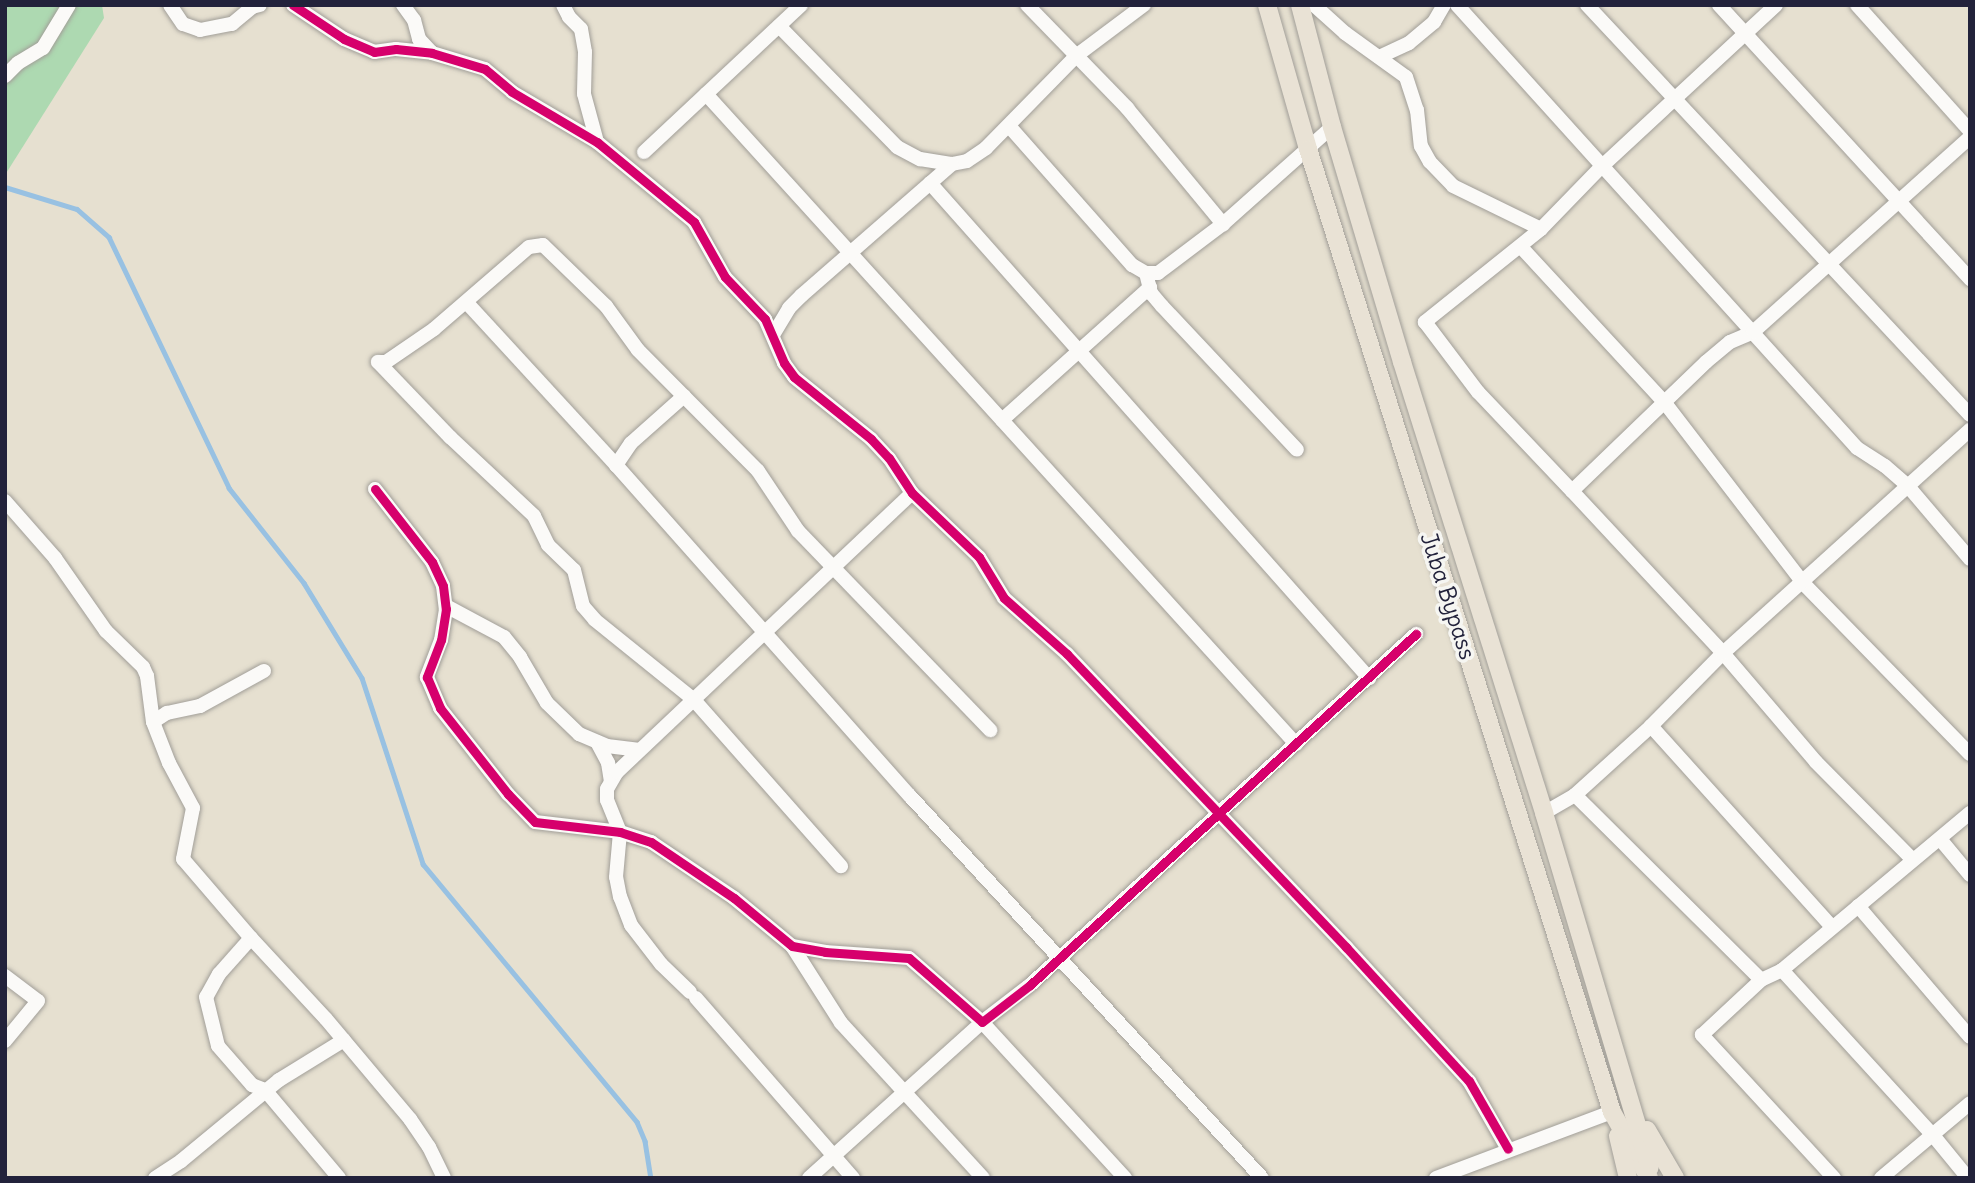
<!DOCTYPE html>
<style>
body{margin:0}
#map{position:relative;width:1975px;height:1183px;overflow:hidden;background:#e6e0d0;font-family:Delius,sans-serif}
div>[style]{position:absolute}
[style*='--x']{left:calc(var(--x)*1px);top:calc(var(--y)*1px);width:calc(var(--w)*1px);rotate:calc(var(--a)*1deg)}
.green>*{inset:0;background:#add9b1}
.stream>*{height:4.5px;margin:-2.25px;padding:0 2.25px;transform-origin:2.25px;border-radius:2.25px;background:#98c1e2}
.roads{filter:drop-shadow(0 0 2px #a19e98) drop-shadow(0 0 2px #a19e98)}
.minor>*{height:14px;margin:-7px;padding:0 7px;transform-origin:7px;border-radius:7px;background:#fbfaf8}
.major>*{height:18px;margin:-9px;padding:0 9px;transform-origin:9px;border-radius:9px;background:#e9e2d5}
.cycleway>*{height:9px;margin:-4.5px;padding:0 4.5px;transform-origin:4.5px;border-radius:4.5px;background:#d6006c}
span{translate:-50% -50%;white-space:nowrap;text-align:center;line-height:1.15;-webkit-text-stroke:7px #f6f6f2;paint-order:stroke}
.street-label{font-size:23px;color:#22223b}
.frame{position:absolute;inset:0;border:7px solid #22223b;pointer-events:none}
</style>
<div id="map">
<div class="green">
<div style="clip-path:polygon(5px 5px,102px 5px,104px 18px,5px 175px)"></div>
</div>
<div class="stream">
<div style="--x:5;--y:187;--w:75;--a:17"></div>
<div style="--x:77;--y:209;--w:43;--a:41.2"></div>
<div style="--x:109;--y:237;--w:278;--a:64.4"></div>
<div style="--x:229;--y:488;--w:121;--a:51.7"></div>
<div style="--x:304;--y:583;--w:111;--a:58.6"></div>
<div style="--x:362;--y:678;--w:196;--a:71.8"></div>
<div style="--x:423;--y:864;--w:335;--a:50.3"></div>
<div style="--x:637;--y:1122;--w:21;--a:67"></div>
<div style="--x:645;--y:1141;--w:37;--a:81"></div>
</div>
<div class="roads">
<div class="minor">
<div style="--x:170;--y:5;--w:23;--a:56"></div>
<div style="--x:183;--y:24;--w:18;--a:19"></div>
<div style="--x:200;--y:30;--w:33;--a:-11"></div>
<div style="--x:232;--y:24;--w:26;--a:-40"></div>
<div style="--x:252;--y:7;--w:8;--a:-14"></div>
<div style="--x:293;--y:5;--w:61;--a:33.7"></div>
<div style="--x:344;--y:39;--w:33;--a:23"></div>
<div style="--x:374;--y:52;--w:22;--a:-8"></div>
<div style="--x:396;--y:49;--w:36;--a:6"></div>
<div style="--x:432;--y:53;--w:55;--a:16.8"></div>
<div style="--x:485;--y:69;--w:35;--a:40"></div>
<div style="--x:512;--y:92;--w:99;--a:30.5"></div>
<div style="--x:597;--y:142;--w:126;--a:39.5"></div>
<div style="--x:694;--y:222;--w:63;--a:60.6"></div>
<div style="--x:725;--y:277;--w:58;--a:46.4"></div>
<div style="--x:765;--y:319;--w:48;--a:66.6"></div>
<div style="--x:784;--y:363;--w:17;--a:54"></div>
<div style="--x:794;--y:377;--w:99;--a:38.8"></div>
<div style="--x:871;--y:439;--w:26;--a:47"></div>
<div style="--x:889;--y:458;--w:42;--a:56.7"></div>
<div style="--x:912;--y:493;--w:93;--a:43.7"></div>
<div style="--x:979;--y:557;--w:48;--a:58.6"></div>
<div style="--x:1004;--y:598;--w:84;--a:41.6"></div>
<div style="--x:1067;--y:654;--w:405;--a:46.4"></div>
<div style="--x:1346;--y:947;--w:182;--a:47.5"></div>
<div style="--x:1469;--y:1081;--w:78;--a:60.2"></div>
<div style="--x:403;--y:5;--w:19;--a:54"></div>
<div style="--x:414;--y:20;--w:20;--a:75"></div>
<div style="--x:419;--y:39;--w:19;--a:47"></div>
<div style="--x:563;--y:5;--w:13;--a:63"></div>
<div style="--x:569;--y:17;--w:17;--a:45"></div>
<div style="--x:581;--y:29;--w:23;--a:80"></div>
<div style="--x:585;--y:52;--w:42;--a:91.4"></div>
<div style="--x:584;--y:94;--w:50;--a:74.8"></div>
<div style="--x:1027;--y:5;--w:144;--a:45.8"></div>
<div style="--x:1127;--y:108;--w:151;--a:50.4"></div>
<div style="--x:1314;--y:5;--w:42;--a:42.1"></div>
<div style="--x:1345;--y:33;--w:75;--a:35.8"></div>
<div style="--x:1406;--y:77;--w:35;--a:72"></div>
<div style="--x:1417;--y:110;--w:36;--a:84"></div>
<div style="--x:1421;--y:146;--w:18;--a:61"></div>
<div style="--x:1430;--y:162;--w:33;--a:46"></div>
<div style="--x:1453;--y:186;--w:98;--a:26"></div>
<div style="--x:1457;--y:5;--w:597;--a:47.92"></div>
<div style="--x:1857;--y:448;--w:33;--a:33"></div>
<div style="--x:1885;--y:466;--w:29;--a:41"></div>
<div style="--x:1907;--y:485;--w:97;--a:49.6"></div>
<div style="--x:1587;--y:5;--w:561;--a:46.95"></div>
<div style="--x:1719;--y:5;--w:372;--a:47.5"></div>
<div style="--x:1776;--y:5;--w:237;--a:137.2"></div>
<div style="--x:1602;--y:166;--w:88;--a:134.1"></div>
<div style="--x:1541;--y:229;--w:149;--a:141.3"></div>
<div style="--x:1425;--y:322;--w:88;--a:52.9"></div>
<div style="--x:1478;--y:392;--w:137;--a:46.5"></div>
<div style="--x:1572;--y:491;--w:186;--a:-43.9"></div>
<div style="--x:1706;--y:362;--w:31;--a:-40"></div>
<div style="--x:1730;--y:342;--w:25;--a:-23"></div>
<div style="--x:1753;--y:332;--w:292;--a:-41.9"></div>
<div style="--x:1857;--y:5;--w:169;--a:48.1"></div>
<div style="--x:779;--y:26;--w:169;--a:45.7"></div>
<div style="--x:897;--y:147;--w:26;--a:28"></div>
<div style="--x:920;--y:159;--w:32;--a:9"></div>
<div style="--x:952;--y:164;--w:15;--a:-11"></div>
<div style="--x:967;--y:161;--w:23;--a:-34"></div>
<div style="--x:986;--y:148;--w:129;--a:-45.6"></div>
<div style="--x:1076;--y:56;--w:85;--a:-36.9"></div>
<div style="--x:1379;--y:57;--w:33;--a:-25"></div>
<div style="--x:1409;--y:43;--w:33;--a:-40"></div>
<div style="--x:1434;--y:22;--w:20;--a:-60"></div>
<div style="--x:5;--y:76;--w:18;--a:-45"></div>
<div style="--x:18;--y:63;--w:29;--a:-31"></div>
<div style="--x:43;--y:48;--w:50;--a:-58.8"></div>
<div style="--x:706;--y:94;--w:878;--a:47.77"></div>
<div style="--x:1009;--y:126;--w:186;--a:48.5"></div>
<div style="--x:1132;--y:265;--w:16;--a:30"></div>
<div style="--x:1146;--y:273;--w:12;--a:0"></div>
<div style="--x:1158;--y:273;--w:81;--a:-37"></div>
<div style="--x:1223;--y:224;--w:146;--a:-41.7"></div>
<div style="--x:644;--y:152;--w:215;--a:-43.1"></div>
<div style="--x:930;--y:183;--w:662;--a:48.43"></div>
<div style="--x:1521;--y:247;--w:212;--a:47.3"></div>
<div style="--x:1665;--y:403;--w:227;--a:52.5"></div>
<div style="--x:1803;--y:583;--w:239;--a:45.7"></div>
<div style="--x:1146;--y:273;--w:21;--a:76"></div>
<div style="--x:1151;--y:293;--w:17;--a:50"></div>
<div style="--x:1162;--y:306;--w:197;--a:46.8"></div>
<div style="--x:467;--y:303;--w:220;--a:47.4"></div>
<div style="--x:773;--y:335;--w:31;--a:-59"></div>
<div style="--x:789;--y:308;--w:18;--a:-45"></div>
<div style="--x:802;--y:295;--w:199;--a:-41.1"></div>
<div style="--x:378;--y:362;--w:8;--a:0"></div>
<div style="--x:386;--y:362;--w:58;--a:-34.5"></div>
<div style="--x:434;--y:329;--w:125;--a:-40.8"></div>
<div style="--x:529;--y:247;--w:14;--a:-8"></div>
<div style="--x:543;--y:245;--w:88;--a:44.1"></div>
<div style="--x:606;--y:306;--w:54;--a:54"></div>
<div style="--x:638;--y:350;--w:170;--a:45.2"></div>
<div style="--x:758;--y:471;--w:72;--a:56.3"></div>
<div style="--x:798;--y:531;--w:277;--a:46"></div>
<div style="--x:378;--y:362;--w:104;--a:46.2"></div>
<div style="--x:450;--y:437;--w:115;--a:43.2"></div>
<div style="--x:534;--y:516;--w:32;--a:64"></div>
<div style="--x:548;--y:545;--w:36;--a:44"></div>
<div style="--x:574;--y:570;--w:37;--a:76"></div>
<div style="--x:583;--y:606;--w:18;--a:49"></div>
<div style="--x:595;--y:620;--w:127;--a:38.9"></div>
<div style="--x:694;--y:700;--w:222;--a:48.5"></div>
<div style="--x:684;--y:396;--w:71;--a:138.4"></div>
<div style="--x:631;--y:443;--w:27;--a:124"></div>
<div style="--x:616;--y:465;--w:443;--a:48.4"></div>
<div style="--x:910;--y:796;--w:519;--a:47.34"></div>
<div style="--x:1002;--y:420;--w:199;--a:-41.9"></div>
<div style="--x:375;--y:489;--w:93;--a:52"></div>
<div style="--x:432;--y:562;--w:26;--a:65"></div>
<div style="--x:443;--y:586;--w:23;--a:83"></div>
<div style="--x:446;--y:609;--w:31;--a:99"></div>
<div style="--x:441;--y:640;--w:40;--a:111"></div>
<div style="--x:427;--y:677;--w:34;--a:67"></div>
<div style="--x:440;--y:708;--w:110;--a:51.7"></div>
<div style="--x:508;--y:794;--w:39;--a:46"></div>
<div style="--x:535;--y:822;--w:86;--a:6.7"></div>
<div style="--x:620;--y:832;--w:33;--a:18"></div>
<div style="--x:651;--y:842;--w:100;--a:34"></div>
<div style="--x:734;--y:898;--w:75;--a:39.6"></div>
<div style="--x:792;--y:946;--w:34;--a:10"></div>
<div style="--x:825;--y:952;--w:84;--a:4.1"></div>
<div style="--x:909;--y:958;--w:97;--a:41.2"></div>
<div style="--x:982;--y:1022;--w:61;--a:-37.6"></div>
<div style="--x:1030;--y:985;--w:522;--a:-42.28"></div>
<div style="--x:1572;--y:491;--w:221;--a:47"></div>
<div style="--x:1723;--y:653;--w:143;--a:49.5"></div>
<div style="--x:1816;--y:762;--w:136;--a:45.3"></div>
<div style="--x:5;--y:501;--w:76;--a:48.7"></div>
<div style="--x:55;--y:558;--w:89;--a:55.1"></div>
<div style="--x:106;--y:631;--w:52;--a:44.2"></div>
<div style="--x:143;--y:667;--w:10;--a:66"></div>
<div style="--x:147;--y:676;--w:46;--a:82.6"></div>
<div style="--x:153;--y:722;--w:44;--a:68.7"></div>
<div style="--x:169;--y:763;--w:51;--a:61.9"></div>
<div style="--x:193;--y:808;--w:52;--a:101.1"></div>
<div style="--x:183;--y:859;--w:104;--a:49.3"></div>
<div style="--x:251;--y:938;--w:48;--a:131.6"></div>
<div style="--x:219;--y:974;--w:26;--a:119"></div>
<div style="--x:206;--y:997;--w:50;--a:76.2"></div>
<div style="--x:218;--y:1046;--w:52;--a:48.9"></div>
<div style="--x:252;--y:1085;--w:14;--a:21"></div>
<div style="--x:265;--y:1090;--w:115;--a:49.9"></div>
<div style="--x:446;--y:606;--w:66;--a:28.1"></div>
<div style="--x:504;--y:637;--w:26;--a:51"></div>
<div style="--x:520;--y:657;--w:53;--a:59.6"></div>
<div style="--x:547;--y:703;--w:45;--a:44.1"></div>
<div style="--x:579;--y:734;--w:30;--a:23"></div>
<div style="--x:607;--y:746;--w:33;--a:7"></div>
<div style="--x:153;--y:722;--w:17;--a:-33"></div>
<div style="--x:167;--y:713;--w:34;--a:-12"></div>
<div style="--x:200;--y:706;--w:73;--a:-28.7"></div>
<div style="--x:1651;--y:726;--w:269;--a:48"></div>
<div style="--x:597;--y:742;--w:24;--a:62"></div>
<div style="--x:608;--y:763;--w:18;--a:81"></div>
<div style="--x:1575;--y:795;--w:262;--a:44.8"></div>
<div style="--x:1544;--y:813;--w:36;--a:-30"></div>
<div style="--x:1575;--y:795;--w:103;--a:-42.2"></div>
<div style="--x:1651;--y:726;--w:103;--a:-45.4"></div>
<div style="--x:1723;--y:653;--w:333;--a:-42.1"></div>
<div style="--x:1940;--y:839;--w:47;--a:50.2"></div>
<div style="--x:1858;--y:906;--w:172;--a:49.5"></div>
<div style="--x:251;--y:938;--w:110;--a:47.2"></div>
<div style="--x:326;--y:1019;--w:131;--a:50"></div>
<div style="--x:410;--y:1119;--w:34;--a:56"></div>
<div style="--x:429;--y:1147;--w:34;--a:64"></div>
<div style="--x:792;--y:946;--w:91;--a:57.5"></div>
<div style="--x:841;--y:1023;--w:210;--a:47.5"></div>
<div style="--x:1782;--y:970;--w:222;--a:47.6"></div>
<div style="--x:1932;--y:1134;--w:57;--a:50.7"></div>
<div style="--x:5;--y:976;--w:41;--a:37.1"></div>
<div style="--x:38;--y:1001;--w:52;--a:129.5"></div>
<div style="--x:690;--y:992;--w:40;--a:-136"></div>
<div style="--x:661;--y:964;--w:49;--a:-127.6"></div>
<div style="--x:631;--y:925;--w:30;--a:-111"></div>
<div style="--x:620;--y:897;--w:20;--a:-101"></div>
<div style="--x:616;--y:877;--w:45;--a:-84.9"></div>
<div style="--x:620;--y:832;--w:35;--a:-112"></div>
<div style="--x:607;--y:800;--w:11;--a:-90"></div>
<div style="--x:607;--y:789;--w:20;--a:-60"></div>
<div style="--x:617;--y:772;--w:406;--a:-43.4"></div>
<div style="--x:696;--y:998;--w:239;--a:48.9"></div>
<div style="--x:155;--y:1178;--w:31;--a:-33"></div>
<div style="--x:181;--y:1161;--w:127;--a:-39.6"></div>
<div style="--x:279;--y:1080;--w:76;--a:-31.6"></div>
<div style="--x:809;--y:1178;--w:233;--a:-42"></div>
<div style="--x:982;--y:1022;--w:212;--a:47.5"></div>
<div style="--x:1436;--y:1178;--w:188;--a:-20.6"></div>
<div style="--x:1834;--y:1178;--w:195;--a:-132.7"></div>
<div style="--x:1702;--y:1035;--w:81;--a:-43"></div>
<div style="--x:1761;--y:980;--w:23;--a:-25"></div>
<div style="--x:1782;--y:970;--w:245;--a:-39.9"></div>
<div style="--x:1881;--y:1178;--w:116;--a:-40.1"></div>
</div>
<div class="major">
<div style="--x:1267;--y:5;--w:150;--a:74.1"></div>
<div style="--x:1308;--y:149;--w:1010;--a:72.48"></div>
<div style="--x:1612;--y:1112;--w:76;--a:60.7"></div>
<div style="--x:1300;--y:5;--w:126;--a:75.3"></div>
<div style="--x:1332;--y:127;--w:245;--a:73.4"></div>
<div style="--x:1402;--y:362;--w:473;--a:72.5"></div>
<div style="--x:1544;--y:813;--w:370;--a:73.4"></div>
<div style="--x:1647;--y:1130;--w:56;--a:59.7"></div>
<div style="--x:1618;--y:1136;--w:43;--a:76.6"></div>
</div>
</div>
<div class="cycleway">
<div style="--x:293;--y:5;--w:61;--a:33.7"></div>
<div style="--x:344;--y:39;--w:33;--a:23"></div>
<div style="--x:374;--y:52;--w:22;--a:-8"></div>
<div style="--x:396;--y:49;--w:36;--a:6"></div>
<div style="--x:432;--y:53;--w:55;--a:16.8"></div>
<div style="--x:485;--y:69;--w:35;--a:40"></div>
<div style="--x:512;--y:92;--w:99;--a:30.5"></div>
<div style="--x:597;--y:142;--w:126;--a:39.5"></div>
<div style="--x:694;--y:222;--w:63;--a:60.6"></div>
<div style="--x:725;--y:277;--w:58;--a:46.4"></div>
<div style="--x:765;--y:319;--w:48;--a:66.6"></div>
<div style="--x:784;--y:363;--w:17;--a:54"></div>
<div style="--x:794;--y:377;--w:99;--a:38.8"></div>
<div style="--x:871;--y:439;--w:26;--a:47"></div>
<div style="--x:889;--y:458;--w:42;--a:56.7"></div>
<div style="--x:912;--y:493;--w:93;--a:43.7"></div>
<div style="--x:979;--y:557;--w:48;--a:58.6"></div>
<div style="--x:1004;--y:598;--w:84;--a:41.6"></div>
<div style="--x:1067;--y:654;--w:405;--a:46.4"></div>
<div style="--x:1346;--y:947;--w:182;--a:47.5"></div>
<div style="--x:1469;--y:1081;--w:78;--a:60.2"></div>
<div style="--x:375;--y:489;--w:93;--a:52"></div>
<div style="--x:432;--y:562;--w:26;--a:65"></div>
<div style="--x:443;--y:586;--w:23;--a:83"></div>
<div style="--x:446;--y:609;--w:31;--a:99"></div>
<div style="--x:441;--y:640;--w:40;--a:111"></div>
<div style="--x:427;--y:677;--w:34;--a:67"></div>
<div style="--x:440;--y:708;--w:110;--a:51.7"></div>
<div style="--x:508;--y:794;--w:39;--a:46"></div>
<div style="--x:535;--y:822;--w:86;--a:6.7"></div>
<div style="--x:620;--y:832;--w:33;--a:18"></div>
<div style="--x:651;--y:842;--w:100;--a:34"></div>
<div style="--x:734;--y:898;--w:75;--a:39.6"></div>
<div style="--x:792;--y:946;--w:34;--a:10"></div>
<div style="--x:825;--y:952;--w:84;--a:4.1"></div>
<div style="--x:909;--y:958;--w:97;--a:41.2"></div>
<div style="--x:982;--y:1022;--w:61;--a:-37.6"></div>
<div style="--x:1030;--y:985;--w:522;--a:-42.28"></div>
</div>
<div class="street-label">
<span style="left:1448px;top:596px;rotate:72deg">Juba Bypass</span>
</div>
<div class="frame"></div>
</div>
